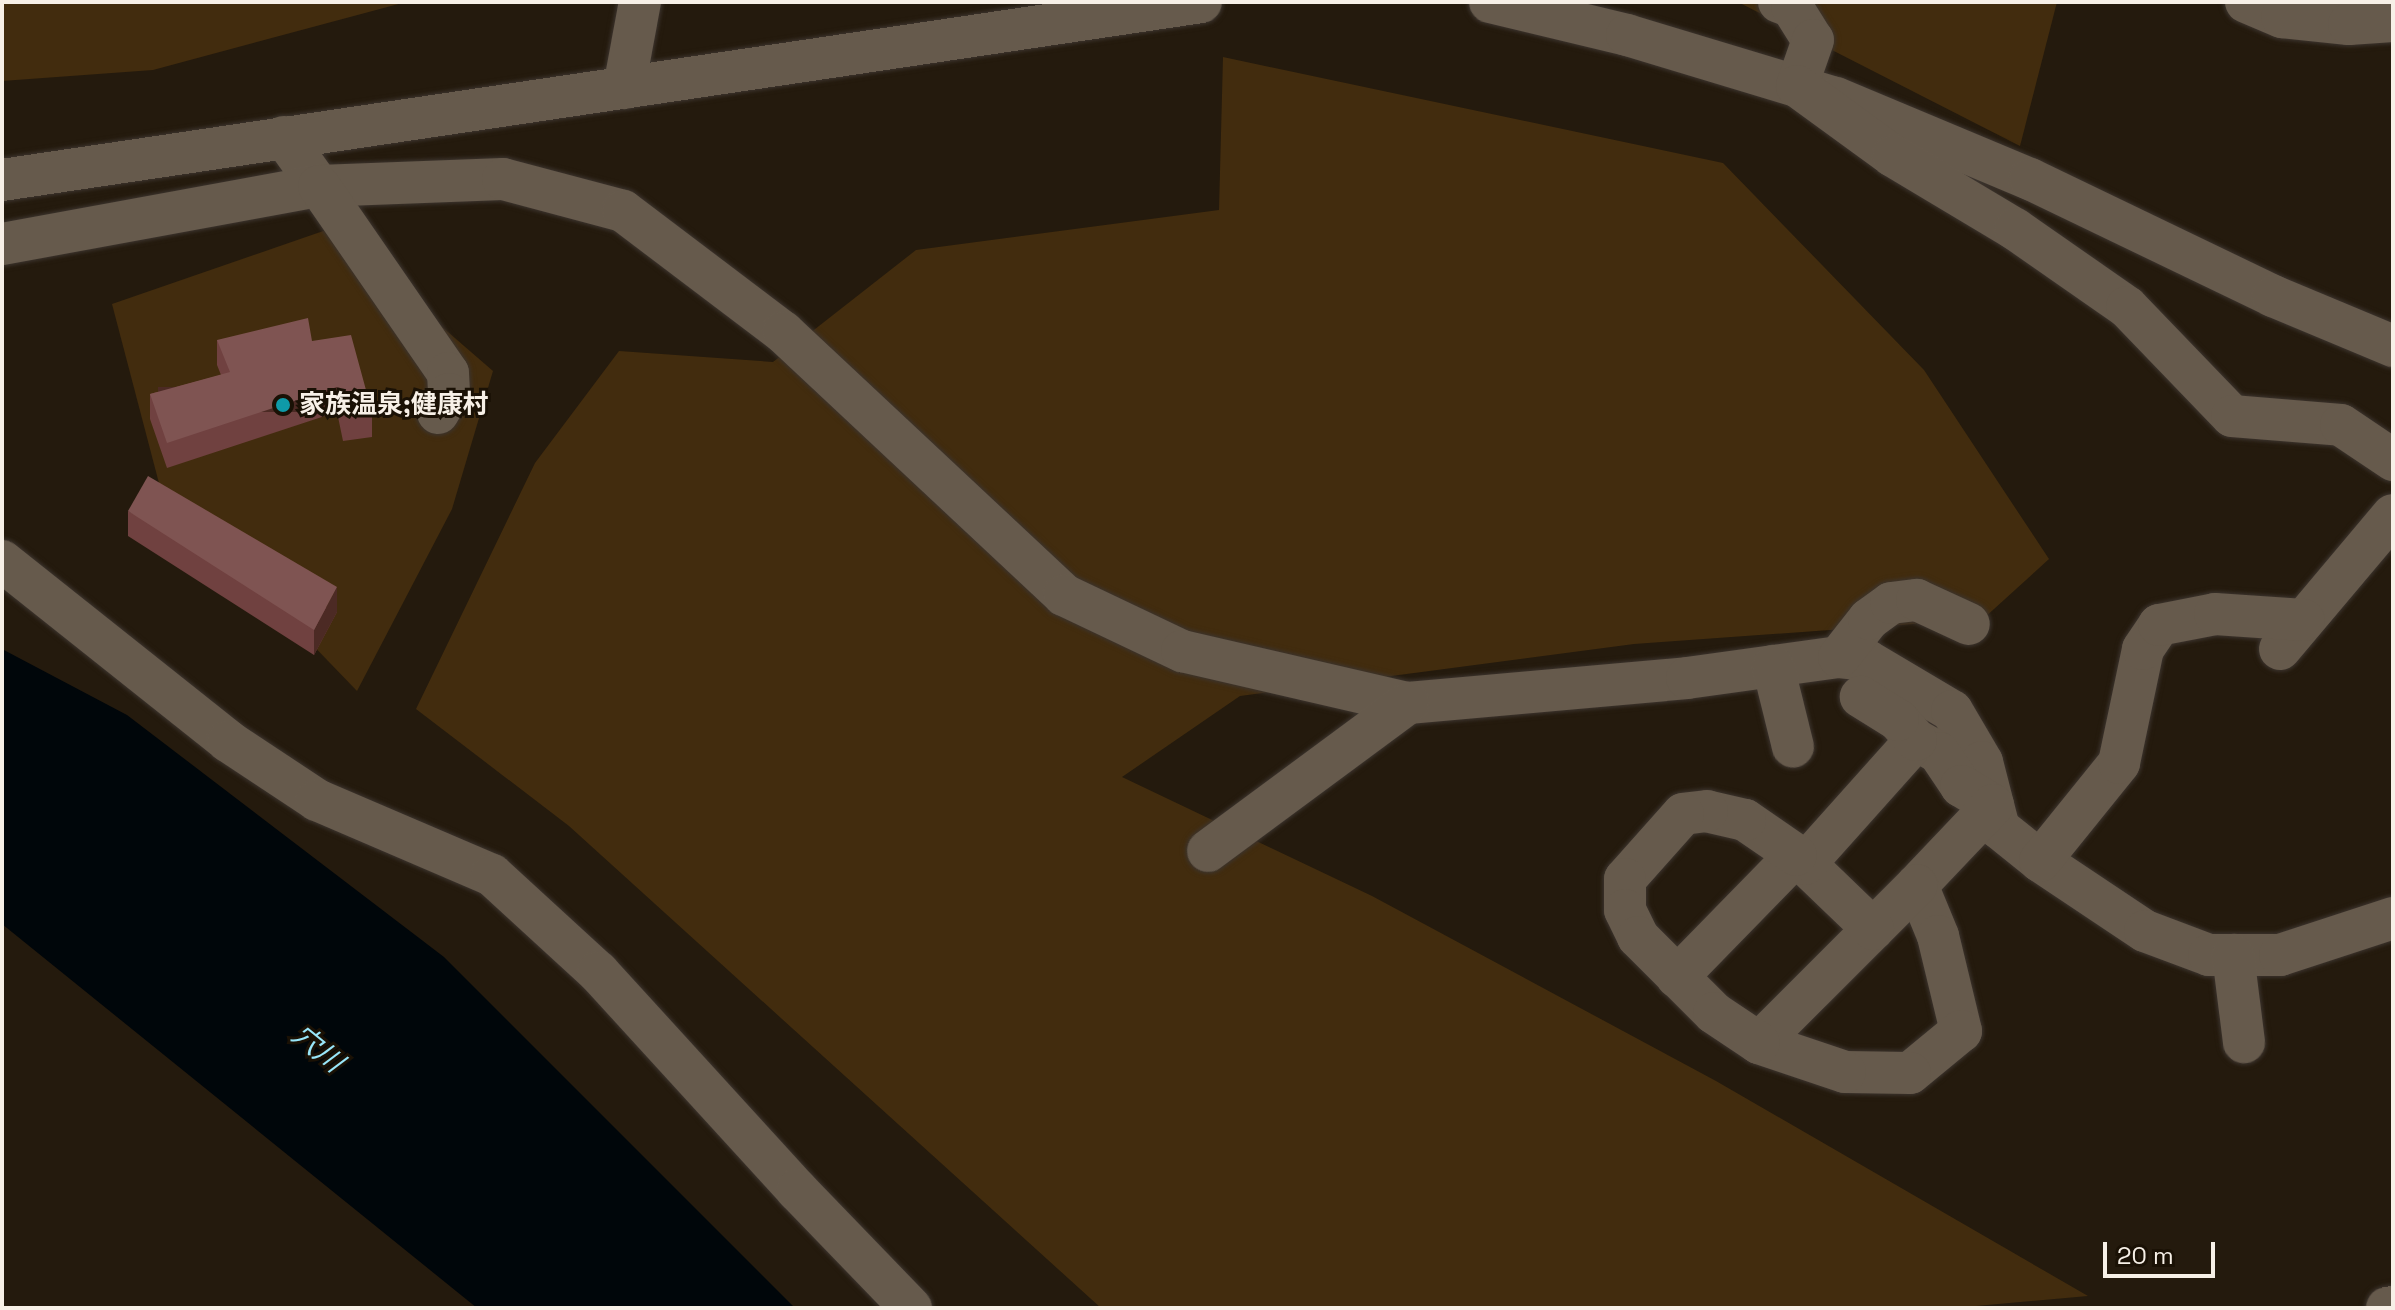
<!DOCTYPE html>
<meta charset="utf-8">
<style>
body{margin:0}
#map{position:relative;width:2395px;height:1310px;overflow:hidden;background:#241a0d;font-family:"Space Grotesk","Noto Sans JP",sans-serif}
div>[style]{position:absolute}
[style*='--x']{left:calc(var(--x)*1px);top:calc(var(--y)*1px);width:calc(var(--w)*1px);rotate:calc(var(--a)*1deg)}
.green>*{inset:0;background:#422c0e}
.water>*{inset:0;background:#00060a}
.roads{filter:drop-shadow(0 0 2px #3c342e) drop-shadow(0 0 2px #3c342e)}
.minor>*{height:42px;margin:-21px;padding:0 21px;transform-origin:21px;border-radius:21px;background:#665a4c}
.wall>*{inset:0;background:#704140}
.shaded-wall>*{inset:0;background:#4c2a24;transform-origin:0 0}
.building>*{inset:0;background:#7f5452}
.dots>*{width:22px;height:22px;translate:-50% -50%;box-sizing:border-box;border:4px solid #1a1105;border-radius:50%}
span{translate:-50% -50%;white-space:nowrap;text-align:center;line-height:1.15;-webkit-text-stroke:6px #1a1105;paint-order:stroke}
.poi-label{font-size:26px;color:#f7f0e7;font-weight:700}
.left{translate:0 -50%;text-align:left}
.water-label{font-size:28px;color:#99e7fa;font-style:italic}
.frame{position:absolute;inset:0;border:4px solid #f7f0e7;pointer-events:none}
.scale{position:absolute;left:2103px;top:1242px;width:112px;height:36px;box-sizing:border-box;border:4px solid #f7f0e7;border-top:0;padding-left:10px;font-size:24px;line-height:28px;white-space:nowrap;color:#f7f0e7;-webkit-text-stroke:6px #1a1105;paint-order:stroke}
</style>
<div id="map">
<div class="green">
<div style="clip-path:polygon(2px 2px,406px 2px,153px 70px,2px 81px)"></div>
<div style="clip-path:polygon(1738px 2px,2057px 2px,2020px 146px)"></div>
<div style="clip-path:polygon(1223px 57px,1723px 163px,1924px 370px,2049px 559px,1983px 619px,1634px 644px,1240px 696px,1122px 777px,1372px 896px,1716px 1081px,2088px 1296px,1954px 1308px,1101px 1308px,569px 826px,416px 709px,535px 463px,619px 351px,773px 362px,916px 250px,1219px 210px)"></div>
<div style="clip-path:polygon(329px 229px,493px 371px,452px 509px,357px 691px,160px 487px,112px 304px)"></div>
</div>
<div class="water">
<div style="clip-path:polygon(2px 649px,127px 715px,444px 957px,795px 1308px,477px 1308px,2px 924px)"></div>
</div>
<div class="roads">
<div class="minor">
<div style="--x:1490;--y:2;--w:141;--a:13.5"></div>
<div style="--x:1627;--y:35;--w:218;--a:16.8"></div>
<div style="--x:1836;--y:98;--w:210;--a:22.7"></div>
<div style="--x:2030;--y:179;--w:270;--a:25.7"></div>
<div style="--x:2273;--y:296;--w:130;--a:22.6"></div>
<div style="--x:1779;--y:2;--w:14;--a:21"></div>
<div style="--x:1792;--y:7;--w:39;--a:58"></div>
<div style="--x:1813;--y:40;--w:49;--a:109.2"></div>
<div style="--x:1797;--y:86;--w:119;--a:36.1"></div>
<div style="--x:1893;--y:156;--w:142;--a:30.9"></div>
<div style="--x:2015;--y:229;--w:136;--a:34.9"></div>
<div style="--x:2127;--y:307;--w:151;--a:46.1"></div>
<div style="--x:2232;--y:416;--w:109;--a:4.7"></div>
<div style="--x:2341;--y:425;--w:63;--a:33.9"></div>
<div style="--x:2246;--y:2;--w:39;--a:23"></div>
<div style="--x:2282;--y:17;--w:67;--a:6"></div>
<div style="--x:2349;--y:24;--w:44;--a:-3.9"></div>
<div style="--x:624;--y:88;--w:87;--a:-79.5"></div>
<div style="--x:284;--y:137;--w:60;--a:54.5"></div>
<div style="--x:319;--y:186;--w:184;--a:-2.2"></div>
<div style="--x:503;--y:179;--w:124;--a:14.9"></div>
<div style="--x:623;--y:211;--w:201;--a:37.1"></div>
<div style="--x:783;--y:332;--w:385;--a:43.1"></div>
<div style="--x:1064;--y:595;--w:131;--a:25.4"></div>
<div style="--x:1182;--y:651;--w:232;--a:13"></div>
<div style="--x:1408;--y:703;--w:280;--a:-5.1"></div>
<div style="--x:1687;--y:678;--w:153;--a:-7.9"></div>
<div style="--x:1839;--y:657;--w:27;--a:6"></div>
<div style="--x:1866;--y:660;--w:100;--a:30.7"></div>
<div style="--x:1952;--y:711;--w:59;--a:59.5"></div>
<div style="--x:1982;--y:762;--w:68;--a:75.6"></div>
<div style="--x:1999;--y:828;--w:53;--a:38.8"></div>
<div style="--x:2040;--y:861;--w:126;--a:33.7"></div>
<div style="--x:2145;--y:931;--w:68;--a:20.6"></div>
<div style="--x:2209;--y:955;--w:71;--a:0"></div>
<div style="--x:2280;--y:955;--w:119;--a:-18.1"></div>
<div style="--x:2;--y:180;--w:1212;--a:-8.44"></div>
<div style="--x:2;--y:244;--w:322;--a:-10.4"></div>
<div style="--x:319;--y:186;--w:227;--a:55.4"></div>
<div style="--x:448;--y:373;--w:21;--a:87"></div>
<div style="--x:449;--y:394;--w:22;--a:120"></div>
<div style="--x:2;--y:561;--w:289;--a:38.5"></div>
<div style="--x:228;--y:741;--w:107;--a:33.5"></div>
<div style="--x:317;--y:800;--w:190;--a:23.2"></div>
<div style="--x:492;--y:875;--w:144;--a:42.5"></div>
<div style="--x:598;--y:972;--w:295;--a:47.6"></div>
<div style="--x:797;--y:1190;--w:164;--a:46"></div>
<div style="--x:2280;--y:649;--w:175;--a:-49.9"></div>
<div style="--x:1839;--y:657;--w:48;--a:-51.7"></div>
<div style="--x:1869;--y:619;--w:27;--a:-36"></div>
<div style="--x:1891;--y:603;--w:26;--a:-7"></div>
<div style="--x:1917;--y:600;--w:57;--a:24.8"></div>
<div style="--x:1773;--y:666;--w:83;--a:76.1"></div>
<div style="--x:1916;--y:740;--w:26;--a:29"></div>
<div style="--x:1939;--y:753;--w:40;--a:56"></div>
<div style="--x:1961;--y:786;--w:37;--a:31"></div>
<div style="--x:1993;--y:805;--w:110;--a:133.5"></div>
<div style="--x:1917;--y:885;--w:55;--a:67.6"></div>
<div style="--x:1938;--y:936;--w:98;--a:76.4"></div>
<div style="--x:1961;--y:1031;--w:66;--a:140.5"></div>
<div style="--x:1910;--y:1073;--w:65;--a:-179.1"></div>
<div style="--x:1845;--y:1072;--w:91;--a:-161.4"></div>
<div style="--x:1759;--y:1043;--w:223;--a:-45"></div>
<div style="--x:1208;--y:851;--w:249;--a:-36.5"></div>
<div style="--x:1796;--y:855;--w:107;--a:43.9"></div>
<div style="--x:2040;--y:861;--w:126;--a:-51.1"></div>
<div style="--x:2119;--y:763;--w:116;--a:-78.1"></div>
<div style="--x:2143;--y:649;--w:29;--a:-56"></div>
<div style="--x:2159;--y:625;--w:57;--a:-11.1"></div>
<div style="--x:2215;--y:614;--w:89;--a:3.9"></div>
<div style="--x:1805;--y:864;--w:166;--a:-48.2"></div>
<div style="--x:1916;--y:740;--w:27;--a:-132"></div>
<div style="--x:1898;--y:720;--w:44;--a:-148.1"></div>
<div style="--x:2233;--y:955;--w:88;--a:82.8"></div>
<div style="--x:1677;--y:977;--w:170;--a:-45.7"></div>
<div style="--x:1796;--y:855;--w:62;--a:-145.5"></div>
<div style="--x:1745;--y:820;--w:39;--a:-167"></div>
<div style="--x:1707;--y:811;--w:24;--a:173"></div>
<div style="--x:1683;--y:814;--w:87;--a:131.7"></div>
<div style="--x:1625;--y:879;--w:31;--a:90"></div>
<div style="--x:1625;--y:910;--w:30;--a:64"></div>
<div style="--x:1638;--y:937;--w:107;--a:45"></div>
<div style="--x:1714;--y:1013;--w:54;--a:33.7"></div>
<div style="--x:2387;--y:1308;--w:6;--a:-9"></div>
</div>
</div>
<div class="wall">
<div style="clip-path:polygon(217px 340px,312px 341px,372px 412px,372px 437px,343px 441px,337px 412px,167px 468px,150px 419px,150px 394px,221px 375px,217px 365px)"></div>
<div style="clip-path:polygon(128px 511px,337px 612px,314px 655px,128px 536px)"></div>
</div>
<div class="shaded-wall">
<div style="left:337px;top:387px;width:25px;height:179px;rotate:90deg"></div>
<div style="clip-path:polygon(337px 587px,337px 612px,314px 655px,314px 630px)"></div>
</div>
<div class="building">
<div style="clip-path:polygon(308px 318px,312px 341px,351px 335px,372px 412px,343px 416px,337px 387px,167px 443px,150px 394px,230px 372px,217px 340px)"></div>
<div style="clip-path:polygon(148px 476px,337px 587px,314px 630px,128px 511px)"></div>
</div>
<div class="dots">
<div style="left:283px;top:405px;background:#0f9aa8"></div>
</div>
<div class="poi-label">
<span class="left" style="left:299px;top:405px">家族温泉;健康村</span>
</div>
<div class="water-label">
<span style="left:318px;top:1048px;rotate:39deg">穴川</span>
</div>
<div class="frame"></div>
<div class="scale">20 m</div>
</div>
